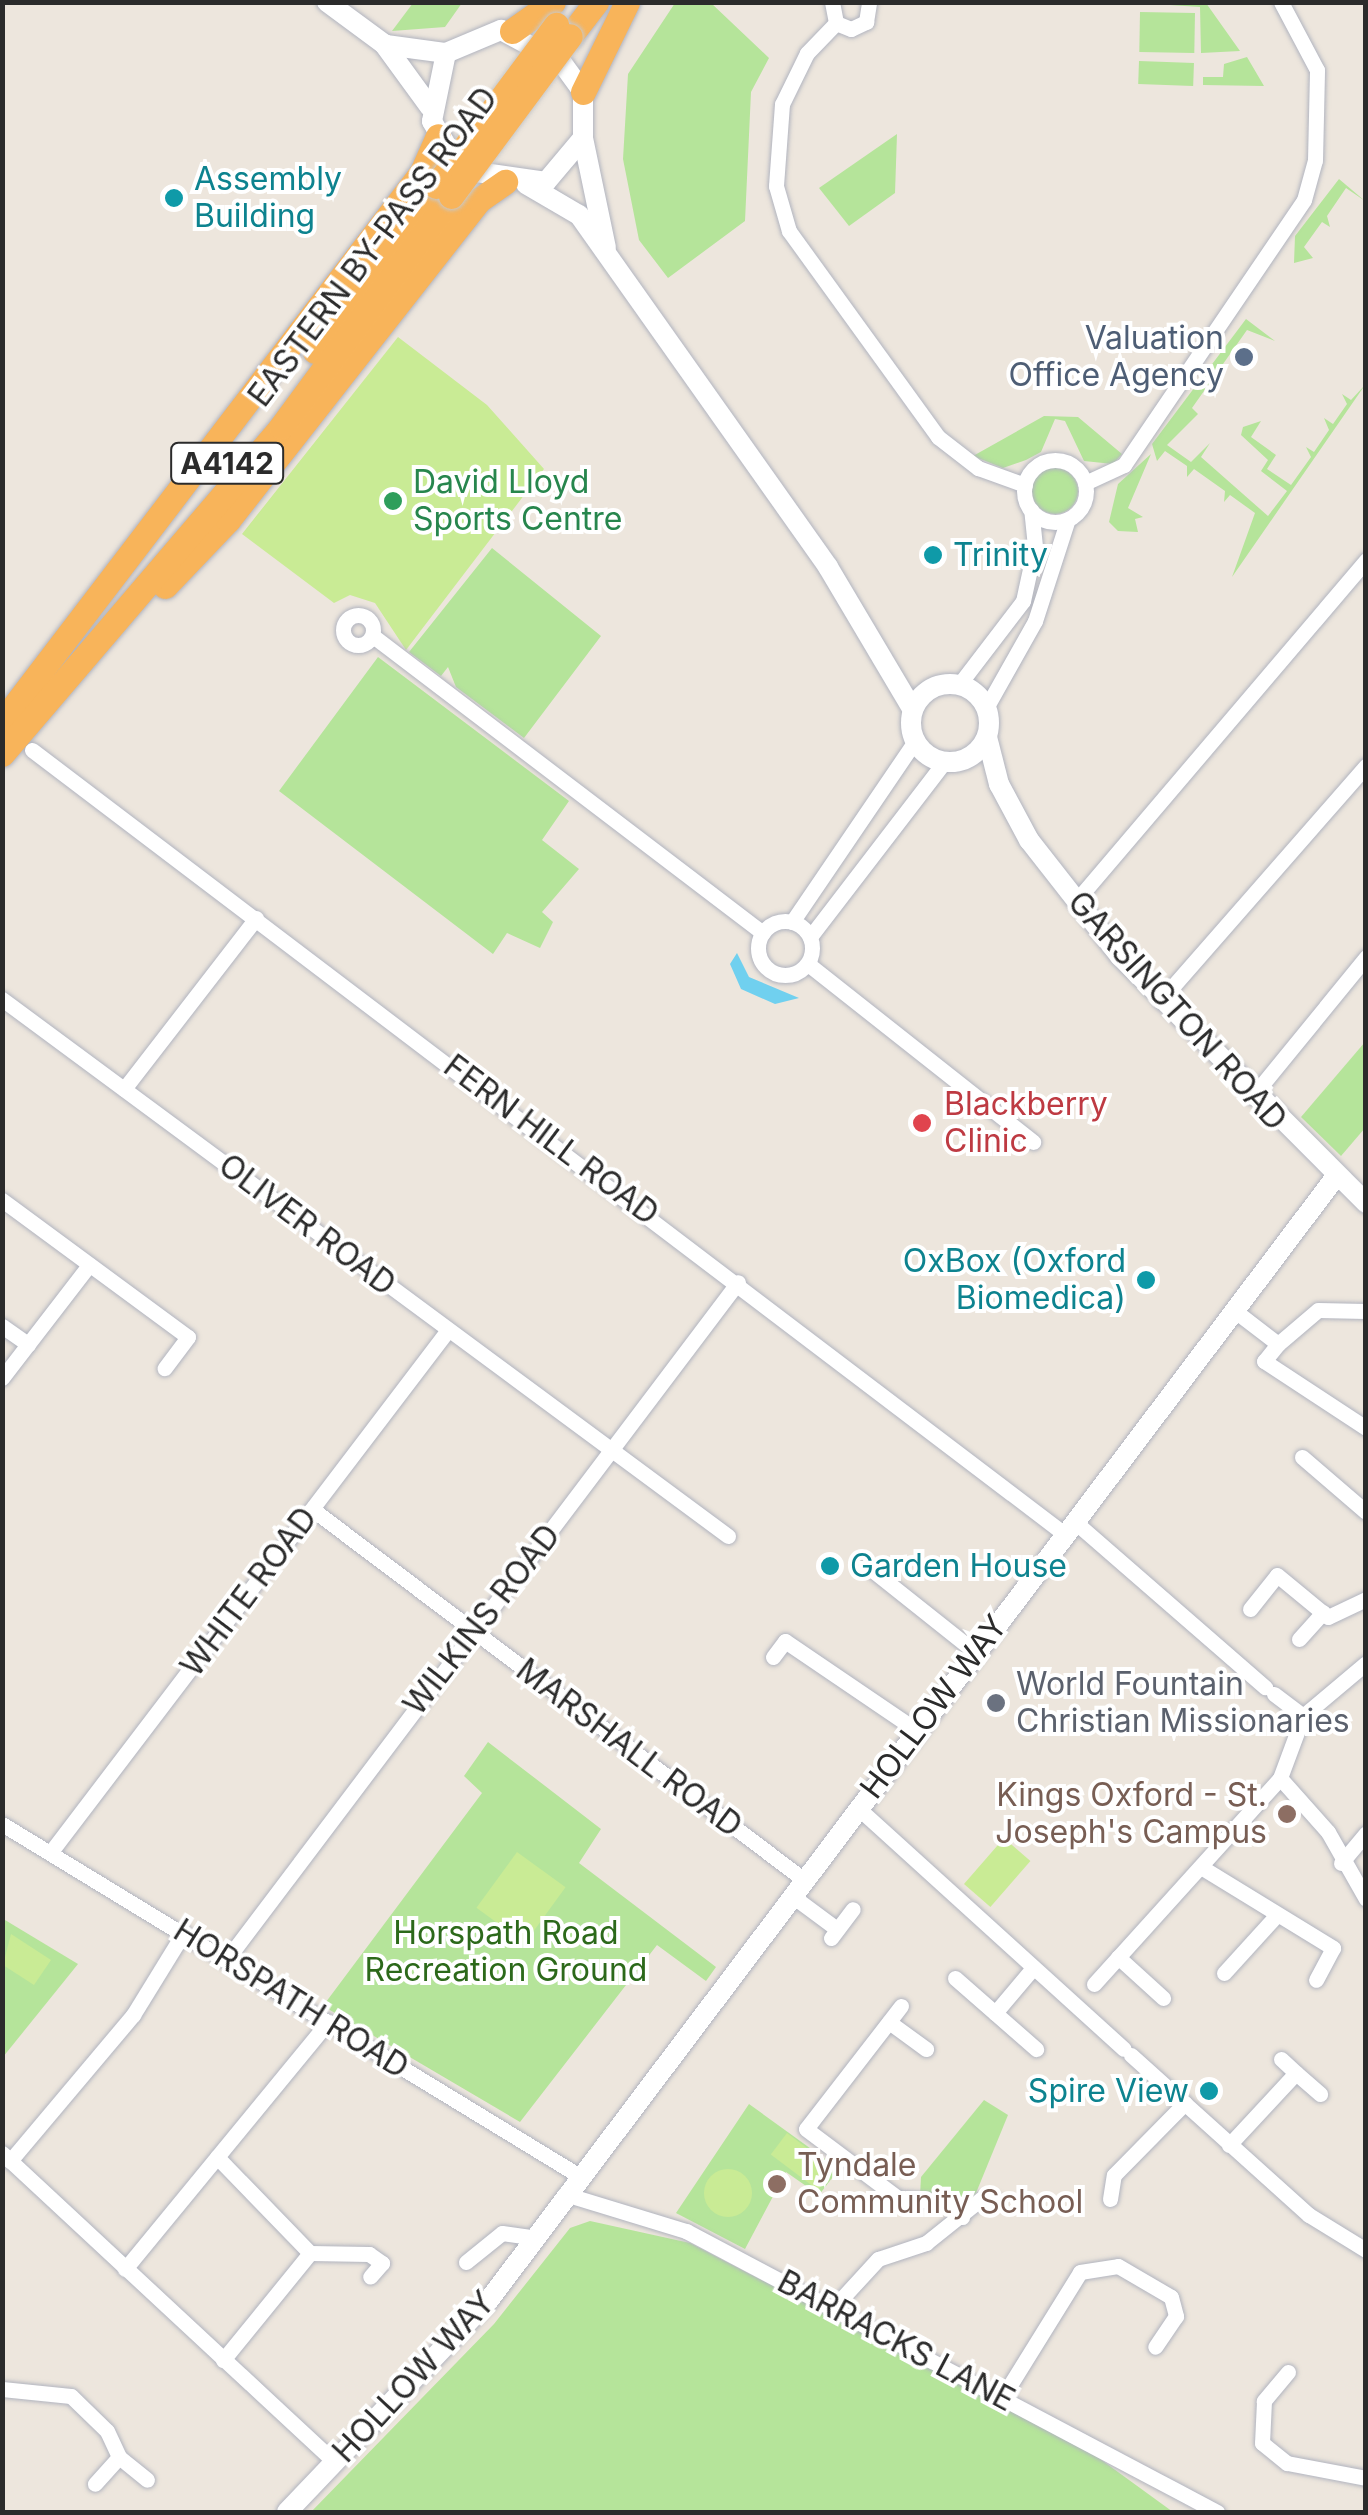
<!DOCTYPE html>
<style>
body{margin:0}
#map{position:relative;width:1368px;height:2515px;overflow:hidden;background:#ede6dd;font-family:Inter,sans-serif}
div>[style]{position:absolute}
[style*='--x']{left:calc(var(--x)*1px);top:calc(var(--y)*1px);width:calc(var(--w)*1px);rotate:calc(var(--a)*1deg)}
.green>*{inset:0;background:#b5e49a;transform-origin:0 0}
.round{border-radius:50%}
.pitch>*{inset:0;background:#c9eb95;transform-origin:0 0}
.water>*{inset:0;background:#70d0ef}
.roads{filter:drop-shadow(0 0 2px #b1b4bf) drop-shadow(0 0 2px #b1b4bf)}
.minor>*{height:15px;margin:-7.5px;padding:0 7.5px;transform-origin:7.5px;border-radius:7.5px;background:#fff}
.minor>.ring{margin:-7.5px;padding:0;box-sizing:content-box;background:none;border:15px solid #fff;border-radius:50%}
.secondary>*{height:20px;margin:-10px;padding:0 10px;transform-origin:10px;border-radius:10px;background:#fff}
.secondary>.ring{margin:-10px;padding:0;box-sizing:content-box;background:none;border:20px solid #fff;border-radius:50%}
.trunk>*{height:25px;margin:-12.5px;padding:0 12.5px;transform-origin:12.5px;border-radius:12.5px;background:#f8b45a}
.bridges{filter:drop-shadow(0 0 2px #c8c8c8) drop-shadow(0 0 2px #c8c8c8)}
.trunk-bridge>*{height:25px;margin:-12.5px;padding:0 12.5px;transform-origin:12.5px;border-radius:12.5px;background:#f8b45a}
.dots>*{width:28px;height:28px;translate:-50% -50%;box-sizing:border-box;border:5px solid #fff;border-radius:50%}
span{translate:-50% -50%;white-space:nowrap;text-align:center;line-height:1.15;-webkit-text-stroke:8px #fff;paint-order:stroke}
.shield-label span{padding:2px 8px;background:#fff;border:2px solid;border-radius:8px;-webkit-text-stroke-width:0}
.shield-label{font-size:30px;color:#2b2b2b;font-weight:700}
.culture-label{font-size:32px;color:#0d838f}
.left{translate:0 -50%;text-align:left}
.right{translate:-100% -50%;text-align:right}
.street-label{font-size:32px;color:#2b2b2b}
.service-label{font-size:32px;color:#4e5e75}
.leisure-label{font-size:32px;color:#27864d}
.health-label{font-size:32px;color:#be3a42}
.worship-label{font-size:32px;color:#5b616d}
.education-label{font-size:32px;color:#785e54}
.park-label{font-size:32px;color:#2c691a}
.frame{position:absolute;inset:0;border:5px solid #2b2b2b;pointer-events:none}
</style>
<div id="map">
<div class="green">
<div style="clip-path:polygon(413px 3px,413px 2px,462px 3px,445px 27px,392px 31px)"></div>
<div style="clip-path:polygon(675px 3px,711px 3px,769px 58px,751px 92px,745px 221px,668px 278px,639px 240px,623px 159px,628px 74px)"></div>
<div style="clip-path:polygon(1139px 3px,1206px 3px,1240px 51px,1201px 53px,1200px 7px)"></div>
<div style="left:1140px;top:12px;width:55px;height:40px;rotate:1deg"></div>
<div style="clip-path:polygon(1247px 57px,1264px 86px,1203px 85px,1203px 77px,1223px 77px,1224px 64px)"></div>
<div style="left:1139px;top:61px;width:55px;height:23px;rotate:2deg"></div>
<div style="clip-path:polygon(897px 134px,895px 193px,849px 226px,819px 188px)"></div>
<div style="clip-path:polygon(1339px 179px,1365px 201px,1346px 188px,1327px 216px,1330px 227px,1322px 222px,1304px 247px,1313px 258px,1294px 263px,1295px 236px)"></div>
<div style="clip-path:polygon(1246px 319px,1275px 341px,1247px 330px,1192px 408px,1198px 414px,1167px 445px,1191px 462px,1210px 443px,1201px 457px,1268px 516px,1287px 491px,1261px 471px,1268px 460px,1241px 435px,1243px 427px,1261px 421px,1251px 437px,1276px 455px,1267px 469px,1291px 485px,1311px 457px,1306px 447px,1314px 452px,1329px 430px,1324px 418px,1333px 424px,1347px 404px,1342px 394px,1351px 400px,1365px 385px,1232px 577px,1255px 513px,1230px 495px,1224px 502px,1225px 491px,1194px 469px,1187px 477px,1187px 466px,1165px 451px,1157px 461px,1152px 444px)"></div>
<div style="clip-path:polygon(1044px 416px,1078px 417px,1122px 454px,1113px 464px,1084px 461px,1065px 421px,1055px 419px,1041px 452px,1026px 460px,1003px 468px,973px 456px)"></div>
<div style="clip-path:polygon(1151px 454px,1128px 508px,1143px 517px,1135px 519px,1138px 532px,1118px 531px,1109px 522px,1118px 484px)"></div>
<div class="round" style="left:1032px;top:468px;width:46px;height:46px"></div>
<div style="clip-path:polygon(492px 548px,601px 636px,524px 738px,456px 687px,448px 667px,441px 676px,409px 652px)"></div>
<div style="clip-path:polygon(378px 657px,569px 801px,542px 840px,579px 869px,542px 912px,553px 922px,540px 948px,507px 933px,493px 954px,279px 791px)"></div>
<div style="clip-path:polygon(1365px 1042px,1365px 1128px,1341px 1156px,1301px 1117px)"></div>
<div style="clip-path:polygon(488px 1742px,601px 1829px,579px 1863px,716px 1967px,706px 1981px,657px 1945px,520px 2122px,323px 2006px,482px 1793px,464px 1776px)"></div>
<div style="clip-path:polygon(5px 1920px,78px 1964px,3px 2057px,2px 1921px)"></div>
<div style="clip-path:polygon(984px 2100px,1008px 2115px,976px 2193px,960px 2205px,920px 2196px,921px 2177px)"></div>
<div style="clip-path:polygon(749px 2104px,839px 2169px,819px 2195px,786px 2172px,745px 2249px,676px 2213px)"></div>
<div style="clip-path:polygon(590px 2221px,690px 2243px,1085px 2448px,1173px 2512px,311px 2512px,494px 2324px,570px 2228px)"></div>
</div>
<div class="pitch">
<div style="clip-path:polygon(398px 337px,487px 405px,544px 469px,406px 650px,375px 603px,350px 595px,334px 603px,242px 534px)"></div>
<div style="left:1004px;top:1838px;width:35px;height:61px;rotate:41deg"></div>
<div style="left:517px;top:1852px;width:60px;height:69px;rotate:36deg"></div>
<div style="clip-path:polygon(11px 1934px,51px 1960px,34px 1985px,3px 1965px)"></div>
<div style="left:787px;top:2133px;width:59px;height:27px;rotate:37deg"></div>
<div class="round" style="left:704px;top:2169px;width:48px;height:48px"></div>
</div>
<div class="water">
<div style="clip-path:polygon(737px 953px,749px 977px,799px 998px,775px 1004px,741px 989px,730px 964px)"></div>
</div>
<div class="roads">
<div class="minor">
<div style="--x:832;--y:2;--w:21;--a:79"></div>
<div style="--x:836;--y:23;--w:16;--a:22"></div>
<div style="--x:851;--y:29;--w:17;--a:-25"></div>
<div style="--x:866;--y:22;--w:20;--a:-81"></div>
<div style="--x:836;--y:23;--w:42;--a:134"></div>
<div style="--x:807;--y:53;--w:57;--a:116.1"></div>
<div style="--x:782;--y:104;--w:82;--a:94.2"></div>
<div style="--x:776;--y:186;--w:47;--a:73.9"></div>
<div style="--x:789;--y:231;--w:254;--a:54.1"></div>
<div style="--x:938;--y:437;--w:51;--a:37.8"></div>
<div style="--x:978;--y:468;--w:50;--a:19.9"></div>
<div class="ring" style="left:1024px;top:460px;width:47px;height:47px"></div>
<div style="--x:1085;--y:483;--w:43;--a:-24.8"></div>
<div style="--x:1124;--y:465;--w:320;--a:-55.8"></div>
<div style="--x:1304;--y:200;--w:41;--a:-74.6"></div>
<div style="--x:1315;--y:160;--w:90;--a:-88.7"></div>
<div style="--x:1317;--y:70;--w:77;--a:-117.9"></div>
<div class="ring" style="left:343px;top:615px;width:15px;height:15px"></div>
<div style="--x:373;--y:636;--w:490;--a:37.3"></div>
<div style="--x:958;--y:686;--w:107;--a:-52.6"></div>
<div style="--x:1023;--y:601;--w:56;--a:-77.7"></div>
<div style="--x:1035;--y:546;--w:36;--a:-96"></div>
<div style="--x:986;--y:708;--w:100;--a:-60.6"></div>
<div style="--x:1035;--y:621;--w:107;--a:-72.1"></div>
<div style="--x:32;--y:750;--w:1298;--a:37.21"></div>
<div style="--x:1076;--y:901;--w:448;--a:-49.6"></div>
<div class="ring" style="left:758px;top:921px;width:39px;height:39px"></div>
<div style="--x:792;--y:922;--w:219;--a:-55.8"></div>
<div style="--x:810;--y:937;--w:222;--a:-52.5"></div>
<div style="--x:808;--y:964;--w:287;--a:38.3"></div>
<div style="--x:2;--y:999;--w:903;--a:36.49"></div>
<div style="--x:1160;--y:1001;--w:313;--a:-48.8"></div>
<div style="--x:124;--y:1089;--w:216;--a:-52.3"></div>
<div style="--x:1252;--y:1097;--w:181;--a:-50.8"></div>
<div style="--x:2;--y:1200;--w:231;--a:36.4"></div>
<div style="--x:188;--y:1337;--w:39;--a:127"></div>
<div style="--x:1235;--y:1311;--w:54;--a:37.5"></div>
<div style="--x:1278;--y:1344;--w:22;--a:129"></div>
<div style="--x:1264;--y:1361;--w:122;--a:33.3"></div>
<div style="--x:2;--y:1326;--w:32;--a:35"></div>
<div style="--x:1278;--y:1344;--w:52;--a:-40.4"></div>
<div style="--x:1318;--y:1310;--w:48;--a:1.2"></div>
<div style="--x:2;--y:1378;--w:143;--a:-52.4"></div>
<div style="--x:1302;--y:1457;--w:84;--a:40.7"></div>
<div style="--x:312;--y:1509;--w:615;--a:37"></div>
<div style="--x:1075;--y:1522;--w:252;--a:41"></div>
<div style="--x:867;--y:1566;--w:138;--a:38.5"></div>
<div style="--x:1250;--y:1609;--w:43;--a:-51.5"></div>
<div style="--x:1277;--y:1575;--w:66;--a:39.5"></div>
<div style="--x:1328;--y:1617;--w:42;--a:-25.3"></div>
<div style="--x:1299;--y:1639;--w:36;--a:-48"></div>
<div style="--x:773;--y:1657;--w:20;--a:-53"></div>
<div style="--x:785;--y:1641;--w:158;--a:34.2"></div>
<div style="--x:1274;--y:1694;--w:36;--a:37"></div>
<div style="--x:1280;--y:1778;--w:72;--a:48.4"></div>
<div style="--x:1328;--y:1832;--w:77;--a:60.4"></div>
<div style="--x:857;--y:1807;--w:360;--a:42.2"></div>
<div style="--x:2;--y:1824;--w:675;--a:31.36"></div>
<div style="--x:50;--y:1853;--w:657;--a:-52.73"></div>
<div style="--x:1341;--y:1863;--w:39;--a:-50"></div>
<div style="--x:1201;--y:1867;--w:155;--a:31.5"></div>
<div style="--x:1333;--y:1948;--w:36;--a:118"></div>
<div style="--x:791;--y:1895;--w:57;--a:36.5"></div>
<div style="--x:831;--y:1938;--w:36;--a:-53"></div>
<div style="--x:1118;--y:1957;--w:61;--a:42.3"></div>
<div style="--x:227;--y:1959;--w:848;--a:-52.95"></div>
<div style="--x:1224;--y:1973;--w:76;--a:-47.7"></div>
<div style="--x:955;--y:1978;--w:108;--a:41.2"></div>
<div style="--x:1094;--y:1984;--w:278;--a:-47.9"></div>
<div style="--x:1280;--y:1778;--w:66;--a:-69.6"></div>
<div style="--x:1303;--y:1716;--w:82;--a:-40.1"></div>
<div style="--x:901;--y:2006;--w:155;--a:127.7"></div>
<div style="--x:806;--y:2129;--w:115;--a:36.9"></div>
<div style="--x:898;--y:2198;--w:51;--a:4.5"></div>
<div style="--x:949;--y:2202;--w:20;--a:49"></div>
<div style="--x:995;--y:2013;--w:59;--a:-49.8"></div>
<div style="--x:889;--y:2022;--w:46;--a:36.1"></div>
<div style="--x:1131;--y:2055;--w:239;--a:42"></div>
<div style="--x:1309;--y:2215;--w:67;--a:31.6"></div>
<div style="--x:1281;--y:2059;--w:21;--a:43"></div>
<div style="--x:1229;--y:2145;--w:98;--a:-47.1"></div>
<div style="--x:1296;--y:2073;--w:32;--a:41"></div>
<div style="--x:2;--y:2153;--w:454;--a:42.9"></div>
<div style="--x:217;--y:2157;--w:134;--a:45.9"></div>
<div style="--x:310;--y:2253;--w:138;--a:129.1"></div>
<div style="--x:10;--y:2161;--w:191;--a:-49.9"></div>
<div style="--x:133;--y:2015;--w:97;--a:-58.4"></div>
<div style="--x:565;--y:2194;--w:127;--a:17"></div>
<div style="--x:686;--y:2231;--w:601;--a:27.89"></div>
<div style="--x:1110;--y:2199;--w:24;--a:-81"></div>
<div style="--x:1114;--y:2175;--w:101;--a:-45.4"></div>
<div style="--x:310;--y:2253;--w:59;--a:1"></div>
<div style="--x:369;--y:2254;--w:16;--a:35"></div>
<div style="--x:382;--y:2263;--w:18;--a:131"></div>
<div style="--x:466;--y:2262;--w:46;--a:-38.9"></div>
<div style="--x:502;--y:2233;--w:34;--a:8"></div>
<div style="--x:125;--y:2269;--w:320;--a:-50.6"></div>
<div style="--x:833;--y:2308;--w:67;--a:-47.4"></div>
<div style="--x:878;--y:2259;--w:51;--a:-18.4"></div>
<div style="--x:926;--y:2243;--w:70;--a:-38.7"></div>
<div style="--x:981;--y:2199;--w:15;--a:8"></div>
<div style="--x:1288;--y:2372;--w:38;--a:130"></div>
<div style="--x:1264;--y:2401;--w:42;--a:92.7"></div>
<div style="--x:1262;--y:2443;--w:32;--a:39"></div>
<div style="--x:1287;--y:2463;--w:80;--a:10.8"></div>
<div style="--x:2;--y:2389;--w:69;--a:5.8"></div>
<div style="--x:71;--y:2396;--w:50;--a:44.2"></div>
<div style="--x:107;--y:2431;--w:29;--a:65"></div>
<div style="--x:119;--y:2457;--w:36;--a:132"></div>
<div style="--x:1002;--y:2398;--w:148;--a:-58.2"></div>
<div style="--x:1080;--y:2272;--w:38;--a:-9"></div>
<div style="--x:1118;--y:2266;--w:61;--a:30.3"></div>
<div style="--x:1171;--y:2297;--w:20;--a:75"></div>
<div style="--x:1176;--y:2316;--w:37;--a:124"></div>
<div style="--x:119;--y:2457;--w:36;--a:39"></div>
</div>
<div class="secondary">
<div style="--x:327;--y:2;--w:71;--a:36.4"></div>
<div style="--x:384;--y:44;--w:78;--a:53.9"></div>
<div style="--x:386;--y:45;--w:61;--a:7.6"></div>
<div style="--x:583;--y:138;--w:57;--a:130.1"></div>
<div style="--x:546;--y:182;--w:70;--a:-171.8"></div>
<div style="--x:477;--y:172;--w:32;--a:-144"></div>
<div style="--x:451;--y:153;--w:37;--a:-121"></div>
<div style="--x:432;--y:121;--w:69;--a:-78.4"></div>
<div style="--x:446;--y:53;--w:60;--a:-22.7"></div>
<div style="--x:501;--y:30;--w:69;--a:28.4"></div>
<div style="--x:562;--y:63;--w:36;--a:54"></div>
<div style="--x:583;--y:92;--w:46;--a:90"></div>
<div style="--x:583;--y:138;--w:112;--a:78.2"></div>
<div style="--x:526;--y:184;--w:61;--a:30.3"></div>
<div style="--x:579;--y:215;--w:431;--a:54.7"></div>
<div style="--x:828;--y:567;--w:166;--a:59.3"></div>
<div class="ring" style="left:911px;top:684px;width:58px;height:58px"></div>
<div style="--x:987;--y:737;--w:49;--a:75.7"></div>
<div style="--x:999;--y:784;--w:64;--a:61.8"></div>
<div style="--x:1029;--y:840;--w:147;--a:51.9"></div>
<div style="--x:1120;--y:956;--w:349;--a:45.1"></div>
<div style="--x:287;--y:2512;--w:293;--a:-46.4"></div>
<div style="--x:489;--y:2300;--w:1404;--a:-52.99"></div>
</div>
<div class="trunk">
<div style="--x:512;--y:31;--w:50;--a:-35.3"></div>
<div style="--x:570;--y:36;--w:43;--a:-52.6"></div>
<div style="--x:583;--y:92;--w:100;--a:-63.9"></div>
<div style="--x:315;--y:351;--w:205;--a:-53.7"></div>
<div style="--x:165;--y:586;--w:91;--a:-46.3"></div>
<div style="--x:228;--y:520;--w:407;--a:-51.9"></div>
<div style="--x:479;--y:200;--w:32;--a:-35"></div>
<div style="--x:2;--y:722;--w:692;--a:-52.63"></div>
<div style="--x:422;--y:172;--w:39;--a:-66"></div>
<div style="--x:2;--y:754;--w:430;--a:-49.5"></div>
<div style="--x:281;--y:427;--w:287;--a:-53.6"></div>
</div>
</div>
<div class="bridges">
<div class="trunk-bridge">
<div style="--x:436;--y:186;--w:201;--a:-53.3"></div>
<div style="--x:451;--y:196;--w:199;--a:-53.4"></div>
</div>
</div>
<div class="dots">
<div style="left:174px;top:198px;background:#0f9aa8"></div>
<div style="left:1244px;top:357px;background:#5c6f8a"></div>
<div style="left:393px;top:501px;background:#2e9e5b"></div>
<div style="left:933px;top:555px;background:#0f9aa8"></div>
<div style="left:922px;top:1123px;background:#e0444e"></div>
<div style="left:1146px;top:1280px;background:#0f9aa8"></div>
<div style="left:830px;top:1566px;background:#0f9aa8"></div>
<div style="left:996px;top:1703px;background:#6b7280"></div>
<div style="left:1287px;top:1814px;background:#8d6e63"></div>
<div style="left:1209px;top:2091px;background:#0f9aa8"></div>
<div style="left:777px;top:2184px;background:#8d6e63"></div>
</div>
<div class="shield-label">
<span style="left:227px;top:463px">A4142</span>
</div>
<div class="culture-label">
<span class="left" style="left:194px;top:198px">Assembly<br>Building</span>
<span class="left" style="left:953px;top:555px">Trinity</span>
<span class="right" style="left:1126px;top:1280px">OxBox (Oxford<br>Biomedica)</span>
<span class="left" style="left:850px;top:1566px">Garden House</span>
<span class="right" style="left:1189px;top:2091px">Spire View</span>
</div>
<div class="street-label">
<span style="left:373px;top:247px;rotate:-53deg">EASTERN BY-PASS ROAD</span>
<span style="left:1177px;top:1011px;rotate:48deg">GARSINGTON ROAD</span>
<span style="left:551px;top:1140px;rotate:37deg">FERN HILL ROAD</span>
<span style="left:307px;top:1225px;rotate:37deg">OLIVER ROAD</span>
<span style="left:249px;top:1592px;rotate:-53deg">WHITE ROAD</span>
<span style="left:482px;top:1620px;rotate:-52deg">WILKINS ROAD</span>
<span style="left:934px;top:1707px;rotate:-53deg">HOLLOW WAY</span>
<span style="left:629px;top:1748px;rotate:37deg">MARSHALL ROAD</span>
<span style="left:291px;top:1999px;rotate:32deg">HORSPATH ROAD</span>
<span style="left:896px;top:2341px;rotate:28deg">BARRACKS LANE</span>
<span style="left:414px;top:2377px;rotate:-47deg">HOLLOW WAY</span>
</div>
<div class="service-label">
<span class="right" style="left:1224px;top:357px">Valuation<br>Office Agency</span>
</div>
<div class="leisure-label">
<span class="left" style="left:413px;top:501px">David Lloyd<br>Sports Centre</span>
</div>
<div class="health-label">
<span class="left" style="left:944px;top:1123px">Blackberry<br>Clinic</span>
</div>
<div class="worship-label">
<span class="left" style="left:1016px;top:1703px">World Fountain<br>Christian Missionaries</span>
</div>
<div class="education-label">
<span class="right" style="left:1267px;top:1814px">Kings Oxford - St.<br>Joseph's Campus</span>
<span class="left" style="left:797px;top:2184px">Tyndale<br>Community School</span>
</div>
<div class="park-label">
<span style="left:506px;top:1952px">Horspath Road<br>Recreation Ground</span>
</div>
<div class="frame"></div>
</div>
